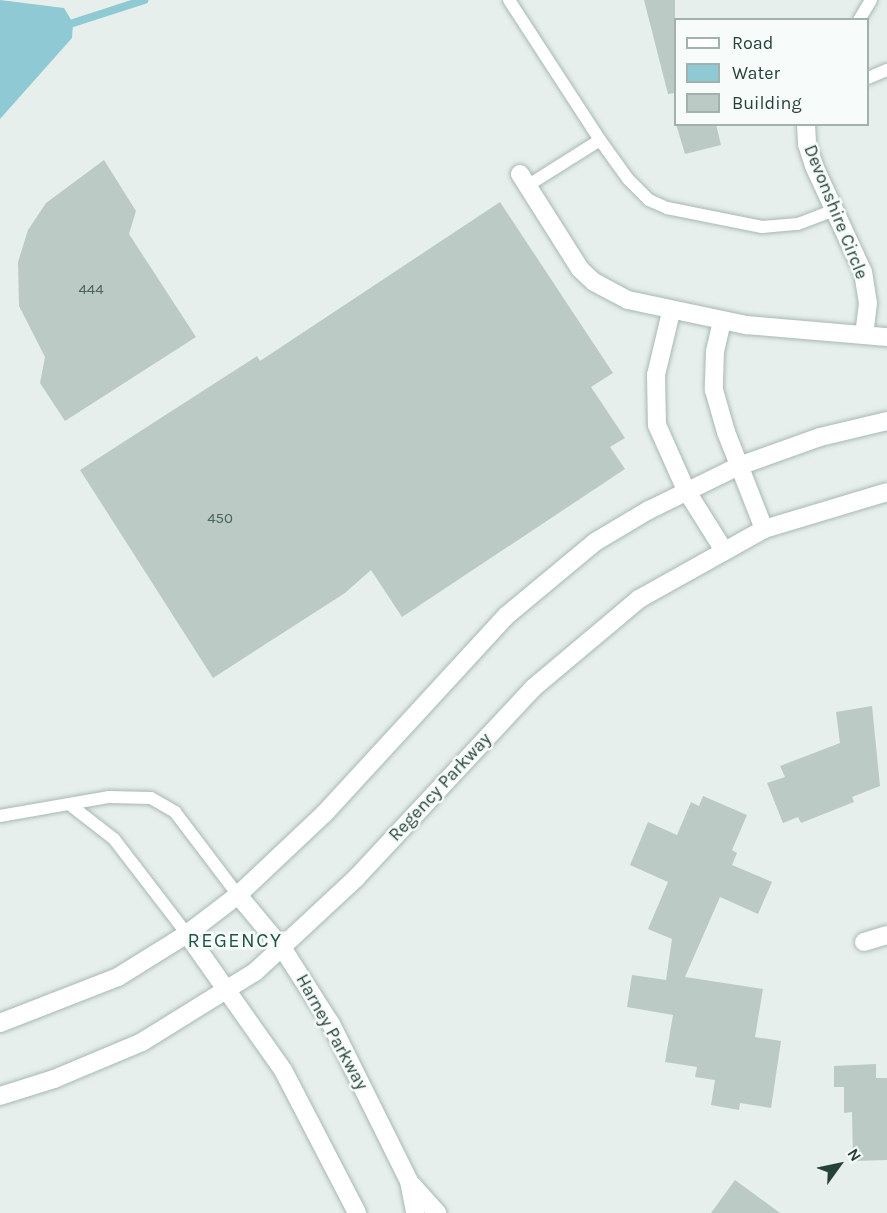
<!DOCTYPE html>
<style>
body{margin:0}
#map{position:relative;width:887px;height:1213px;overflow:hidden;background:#e6efeb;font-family:Karla,sans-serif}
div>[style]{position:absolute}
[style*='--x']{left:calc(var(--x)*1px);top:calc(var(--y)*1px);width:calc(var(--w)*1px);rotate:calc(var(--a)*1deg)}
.water>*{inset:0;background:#8ec9d4}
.stream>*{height:8px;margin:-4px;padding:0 4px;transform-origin:4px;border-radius:4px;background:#8ec9d4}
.building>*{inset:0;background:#bbcac4}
.roads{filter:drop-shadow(0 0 2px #a8b8b2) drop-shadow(0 0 2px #a8b8b2)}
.lane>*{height:12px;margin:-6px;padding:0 6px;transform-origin:6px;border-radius:6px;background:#fff}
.street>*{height:18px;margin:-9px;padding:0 9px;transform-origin:9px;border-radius:9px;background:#fff}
.secondary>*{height:18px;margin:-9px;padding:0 9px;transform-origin:9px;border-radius:9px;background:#fff}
span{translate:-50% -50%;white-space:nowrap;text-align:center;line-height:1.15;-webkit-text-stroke:5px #f7fbf9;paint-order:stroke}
.number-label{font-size:15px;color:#4a645c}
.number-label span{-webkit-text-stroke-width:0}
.street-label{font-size:18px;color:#24423a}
.neighbourhood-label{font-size:20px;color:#1f5548;letter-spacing:1.5px}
.legend{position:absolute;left:674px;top:18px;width:195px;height:108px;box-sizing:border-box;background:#f7fbf9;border:2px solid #a3b1ad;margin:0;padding:8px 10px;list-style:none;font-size:18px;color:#24423a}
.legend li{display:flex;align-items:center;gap:12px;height:30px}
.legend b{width:30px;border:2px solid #a3b1ad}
.north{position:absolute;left:809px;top:1135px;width:60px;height:60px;-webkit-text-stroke:4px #f7fbf9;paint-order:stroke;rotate:57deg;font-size:16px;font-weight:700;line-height:24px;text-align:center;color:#24423a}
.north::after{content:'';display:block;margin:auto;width:21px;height:27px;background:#24423a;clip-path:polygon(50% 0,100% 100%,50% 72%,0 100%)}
</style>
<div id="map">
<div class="water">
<div style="clip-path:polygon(0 0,64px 8px,73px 23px,72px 38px,0 119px)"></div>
</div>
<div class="stream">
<div style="--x:73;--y:23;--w:75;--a:-17.9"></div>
</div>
<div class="building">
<div style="clip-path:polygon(644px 0,675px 0,675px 93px,668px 94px)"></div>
<div style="clip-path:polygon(676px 124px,716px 124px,721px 145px,685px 154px)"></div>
<div style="clip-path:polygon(104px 160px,136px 211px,129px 234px,196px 337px,65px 421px,40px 383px,45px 357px,19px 306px,18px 262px,28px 230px,46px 203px)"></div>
<div style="clip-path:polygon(500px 202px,613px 373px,591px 387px,625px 438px,610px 447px,625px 469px,402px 617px,371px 570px,345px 593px,213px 678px,80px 470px,257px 356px,260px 361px)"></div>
<div style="clip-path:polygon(872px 706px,880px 786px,852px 797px,854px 802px,801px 823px,798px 817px,783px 823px,767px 783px,785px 777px,780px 766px,840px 743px,836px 712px)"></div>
<div style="clip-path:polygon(703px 796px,747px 815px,732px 850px,737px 853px,732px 865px,772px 882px,758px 914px,720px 897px,685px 977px,763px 989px,755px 1037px,781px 1041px,771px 1108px,740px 1103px,739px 1110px,711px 1105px,715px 1080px,695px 1077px,697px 1067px,665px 1062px,673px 1015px,627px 1007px,632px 975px,666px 980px,672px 939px,648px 929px,668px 882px,630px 865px,648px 822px,677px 835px,691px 802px,699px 806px)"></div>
<div style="clip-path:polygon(876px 1064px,876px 1078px,887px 1078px,887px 1160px,853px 1161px,852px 1112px,844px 1113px,844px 1087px,834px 1087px,834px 1066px)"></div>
<div style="clip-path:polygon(735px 1180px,780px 1213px,711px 1213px)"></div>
</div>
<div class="roads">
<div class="lane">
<div style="--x:509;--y:0;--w:167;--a:57"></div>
<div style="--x:600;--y:140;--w:48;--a:54.3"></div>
<div style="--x:628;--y:179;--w:30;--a:45"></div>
<div style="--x:649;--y:200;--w:20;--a:24"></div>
<div style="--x:667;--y:208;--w:97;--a:11.3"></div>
<div style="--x:762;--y:227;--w:36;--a:-5"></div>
<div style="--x:798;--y:224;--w:40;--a:-21"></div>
<div style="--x:859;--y:20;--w:23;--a:-59"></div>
<div style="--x:868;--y:78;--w:21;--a:-23"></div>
<div style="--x:527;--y:186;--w:86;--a:-32.2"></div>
<div style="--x:69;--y:804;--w:57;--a:37.9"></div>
<div style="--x:114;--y:839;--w:120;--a:52.5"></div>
<div style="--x:0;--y:816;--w:111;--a:-9.9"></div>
<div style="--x:109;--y:797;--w:42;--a:1.4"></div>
<div style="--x:151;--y:798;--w:28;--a:30"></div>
<div style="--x:175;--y:812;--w:104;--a:52.8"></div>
</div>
<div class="street">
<div style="--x:806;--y:124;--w:20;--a:87"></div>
<div style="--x:807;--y:144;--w:23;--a:72"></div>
<div style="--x:814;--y:166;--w:117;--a:65.2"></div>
<div style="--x:863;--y:272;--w:31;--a:81"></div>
<div style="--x:868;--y:303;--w:32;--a:97"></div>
<div style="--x:520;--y:174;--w:112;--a:57.7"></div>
<div style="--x:580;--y:269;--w:19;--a:43"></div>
<div style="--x:594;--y:282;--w:38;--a:28"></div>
<div style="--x:628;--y:300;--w:121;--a:12"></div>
<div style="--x:746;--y:325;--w:142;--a:4.9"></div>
<div style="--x:671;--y:312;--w:65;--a:103.4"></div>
<div style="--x:656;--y:375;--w:50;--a:88.9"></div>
<div style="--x:657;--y:425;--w:71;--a:66"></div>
<div style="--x:686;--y:490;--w:70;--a:57.9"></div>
<div style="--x:722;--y:321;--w:32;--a:103"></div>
<div style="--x:715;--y:352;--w:38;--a:92"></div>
<div style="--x:714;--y:390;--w:44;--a:74.1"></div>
<div style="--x:726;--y:432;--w:104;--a:68.6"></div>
<div style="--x:238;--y:895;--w:70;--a:50.2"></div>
<div style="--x:283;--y:949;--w:89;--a:57.4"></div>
<div style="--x:331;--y:1024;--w:175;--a:63.6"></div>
<div style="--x:409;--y:1181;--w:33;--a:79"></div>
<div style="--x:187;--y:934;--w:166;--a:54.8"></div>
<div style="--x:283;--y:1070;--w:161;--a:62.6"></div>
<div style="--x:864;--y:942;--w:24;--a:-17"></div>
<div style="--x:412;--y:1185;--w:38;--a:48"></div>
</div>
<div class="secondary">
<div style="--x:0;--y:1023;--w:127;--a:-21.3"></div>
<div style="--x:118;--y:977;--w:81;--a:-31.9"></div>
<div style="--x:187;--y:934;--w:64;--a:-37.4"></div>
<div style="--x:238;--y:895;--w:118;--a:-43.3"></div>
<div style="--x:324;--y:814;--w:269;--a:-47.4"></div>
<div style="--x:506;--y:616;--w:116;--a:-39.7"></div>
<div style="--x:595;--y:542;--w:63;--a:-30.7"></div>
<div style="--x:649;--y:510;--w:100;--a:-26.1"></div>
<div style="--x:739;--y:466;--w:86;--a:-19.7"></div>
<div style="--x:820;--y:437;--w:69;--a:-13.4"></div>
<div style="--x:0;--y:1096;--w:57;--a:-17.5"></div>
<div style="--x:54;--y:1079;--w:95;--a:-22.8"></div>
<div style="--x:142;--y:1042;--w:133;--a:-31.8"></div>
<div style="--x:255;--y:972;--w:138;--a:-42.9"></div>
<div style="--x:356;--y:878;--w:260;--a:-47"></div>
<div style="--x:533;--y:688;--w:138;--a:-40"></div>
<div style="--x:639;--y:599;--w:143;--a:-29.2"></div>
<div style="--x:764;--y:529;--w:128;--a:-16.7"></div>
</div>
</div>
<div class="number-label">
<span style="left:91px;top:290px">444</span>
<span style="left:220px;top:519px">450</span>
</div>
<div class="street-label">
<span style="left:836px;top:212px;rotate:68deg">Devonshire Circle</span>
<span style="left:440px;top:787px;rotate:-47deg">Regency Parkway</span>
<span style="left:332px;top:1032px;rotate:61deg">Harney Parkway</span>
</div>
<div class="neighbourhood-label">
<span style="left:235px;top:940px">REGENCY</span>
</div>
<ul class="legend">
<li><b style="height:8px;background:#fff"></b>Road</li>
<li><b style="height:16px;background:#8ec9d4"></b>Water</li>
<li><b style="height:16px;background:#bbcac4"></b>Building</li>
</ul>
<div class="north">N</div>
</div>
